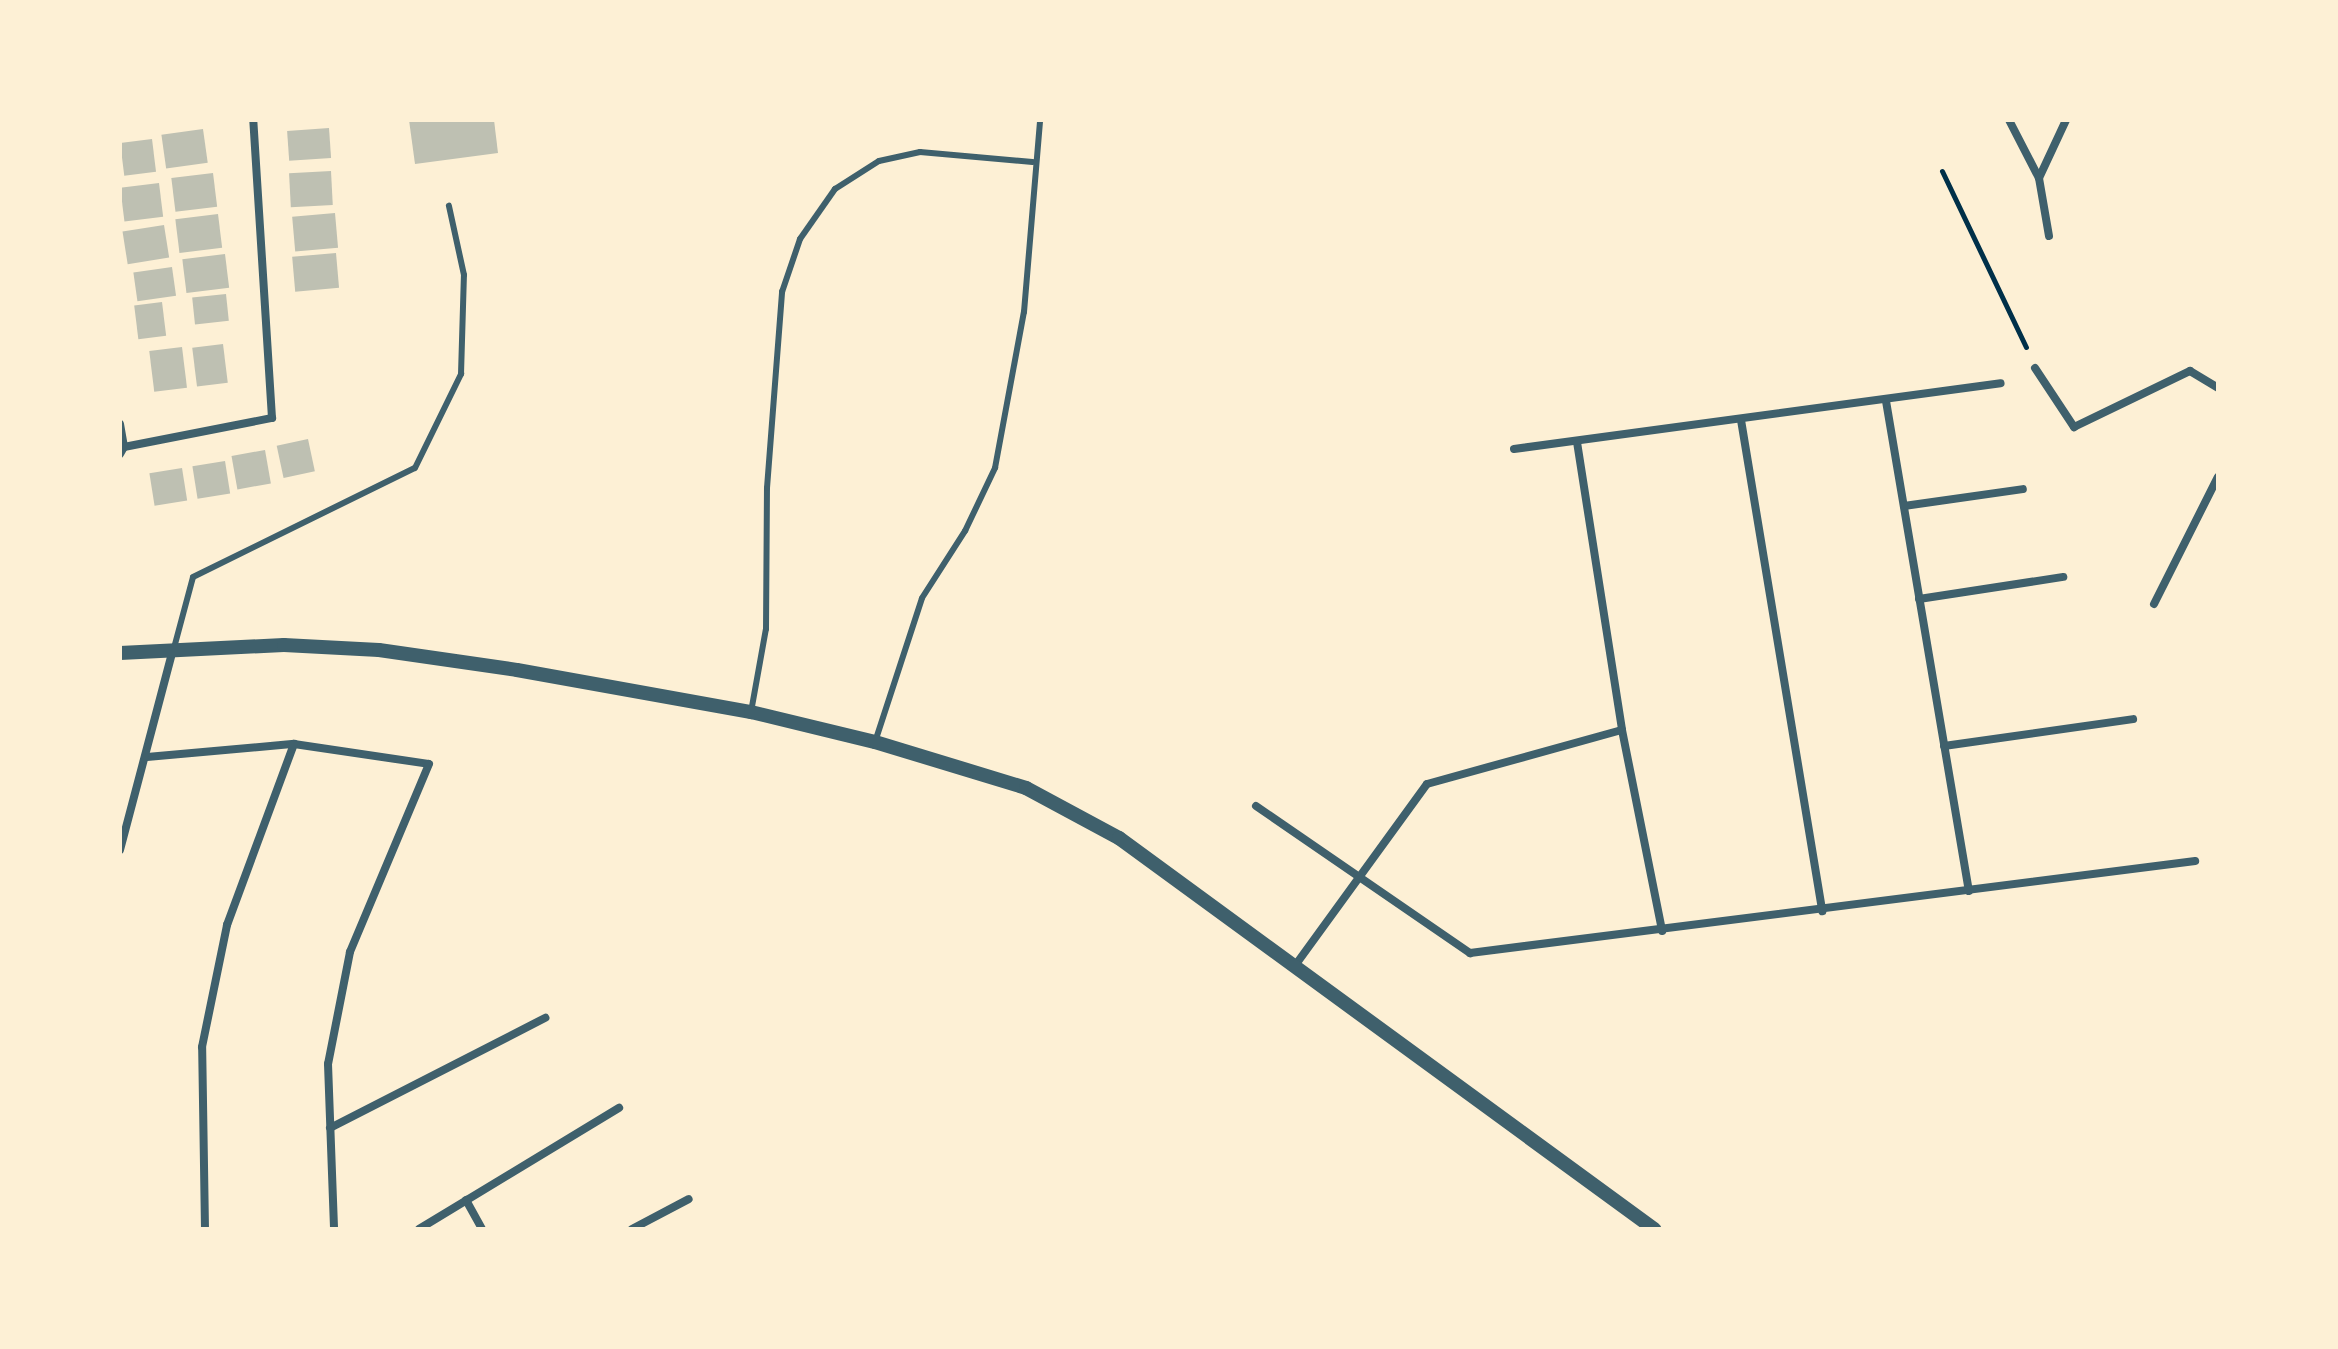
<!DOCTYPE html>
<style>
body{margin:0}
#map{position:relative;width:2338px;height:1349px;overflow:hidden;background:#fdf0d5;font-family:Inter,sans-serif}
div>[style]{position:absolute}
[style*='--x']{left:calc(var(--x)*1px);top:calc(var(--y)*1px);width:calc(var(--w)*1px);rotate:calc(var(--a)*1deg)}
.building>*{inset:0;background:#bec0b2;transform-origin:0 0}
.path>*{height:5px;margin:-2.5px;padding:0 2.5px;transform-origin:2.5px;border-radius:2.5px;background:#003049}
.service>*{height:6px;margin:-3px;padding:0 3px;transform-origin:3px;border-radius:3px;background:#3f606c}
.minor>*{height:8px;margin:-4px;padding:0 4px;transform-origin:4px;border-radius:4px;background:#3f606c}
.tertiary>*{height:14px;margin:-7px;padding:0 7px;transform-origin:7px;border-radius:7px;background:#3f606c}
span{translate:-50% -50%;white-space:nowrap;text-align:center;line-height:1.15;-webkit-text-stroke:8px #fdf0d5;paint-order:stroke}
.frame{position:absolute;inset:0;border:122px solid #fdf0d5;pointer-events:none}
</style>
<div id="map">
<div class="building">
<div style="clip-path:polygon(409px 120px,494px 120px,498px 153px,415px 164px)"></div>
<div style="left:329px;top:128px;width:30px;height:42px;rotate:86deg"></div>
<div style="left:203px;top:129px;width:34px;height:42px;rotate:82deg"></div>
<div style="left:152px;top:139px;width:33px;height:32px;rotate:83deg"></div>
<div style="left:331px;top:171px;width:34px;height:42px;rotate:87deg"></div>
<div style="left:213px;top:173px;width:34px;height:42px;rotate:83deg"></div>
<div style="left:159px;top:183px;width:34px;height:39px;rotate:83deg"></div>
<div style="left:335px;top:213px;width:35px;height:43px;rotate:85deg"></div>
<div style="left:218px;top:214px;width:34px;height:43px;rotate:83deg"></div>
<div style="left:164px;top:225px;width:33px;height:42px;rotate:81deg"></div>
<div style="left:336px;top:253px;width:35px;height:44px;rotate:85deg"></div>
<div style="left:225px;top:254px;width:34px;height:43px;rotate:83deg"></div>
<div style="left:172px;top:267px;width:29px;height:39px;rotate:82deg"></div>
<div style="left:226px;top:294px;width:27px;height:34px;rotate:84deg"></div>
<div style="left:162px;top:302px;width:34px;height:28px;rotate:83deg"></div>
<div style="left:223px;top:344px;width:39px;height:31px;rotate:83deg"></div>
<div style="left:182px;top:347px;width:41px;height:33px;rotate:83deg"></div>
<div style="left:308px;top:439px;width:33px;height:32px;rotate:78deg"></div>
<div style="left:265px;top:450px;width:34px;height:34px;rotate:80deg"></div>
<div style="left:225px;top:461px;width:33px;height:33px;rotate:81deg"></div>
<div style="left:182px;top:468px;width:33px;height:33px;rotate:81deg"></div>
</div>
<div class="path">
<div style="--x:1942;--y:171;--w:195;--a:64.5"></div>
</div>
<div class="service">
<div style="--x:174;--y:648;--w:73;--a:-75"></div>
<div style="--x:193;--y:577;--w:247;--a:-26.2"></div>
<div style="--x:415;--y:468;--w:105;--a:-63.9"></div>
<div style="--x:461;--y:374;--w:99;--a:-88.3"></div>
<div style="--x:464;--y:275;--w:71;--a:-102.3"></div>
<div style="--x:751;--y:712;--w:84;--a:-79.8"></div>
<div style="--x:766;--y:629;--w:141;--a:-89.6"></div>
<div style="--x:767;--y:488;--w:197;--a:-85.6"></div>
<div style="--x:782;--y:292;--w:56;--a:-71.2"></div>
<div style="--x:800;--y:239;--w:61;--a:-55"></div>
<div style="--x:835;--y:189;--w:52;--a:-32.5"></div>
<div style="--x:879;--y:161;--w:42;--a:-12.4"></div>
<div style="--x:920;--y:152;--w:113;--a:5.1"></div>
<div style="--x:875;--y:742;--w:151;--a:-71.9"></div>
<div style="--x:922;--y:598;--w:80;--a:-57.3"></div>
<div style="--x:965;--y:531;--w:70;--a:-64.5"></div>
<div style="--x:995;--y:468;--w:159;--a:-79.5"></div>
<div style="--x:1024;--y:312;--w:193;--a:-85.2"></div>
</div>
<div class="minor">
<div style="--x:2009;--y:120;--w:65;--a:62.7"></div>
<div style="--x:2049;--y:236;--w:59;--a:-99.8"></div>
<div style="--x:2039;--y:178;--w:64;--a:-65"></div>
<div style="--x:2035;--y:368;--w:71;--a:56.5"></div>
<div style="--x:2074;--y:427;--w:129;--a:-25.8"></div>
<div style="--x:2190;--y:371;--w:33;--a:31"></div>
<div style="--x:1886;--y:401;--w:497;--a:80.4"></div>
<div style="--x:1741;--y:420;--w:498;--a:80.6"></div>
<div style="--x:120;--y:424;--w:23;--a:80"></div>
<div style="--x:124;--y:447;--w:8;--a:120"></div>
<div style="--x:1577;--y:442;--w:291;--a:81.1"></div>
<div style="--x:1622;--y:730;--w:205;--a:78.7"></div>
<div style="--x:124;--y:447;--w:151;--a:-11.1"></div>
<div style="--x:272;--y:418;--w:299;--a:-93.6"></div>
<div style="--x:1514;--y:449;--w:491;--a:-7.7"></div>
<div style="--x:1904;--y:506;--w:120;--a:-8.1"></div>
<div style="--x:1919;--y:599;--w:146;--a:-8.7"></div>
<div style="--x:2154;--y:604;--w:142;--a:-63.3"></div>
<div style="--x:1944;--y:746;--w:191;--a:-8.1"></div>
<div style="--x:147;--y:757;--w:148;--a:-5.1"></div>
<div style="--x:294;--y:744;--w:136;--a:8.4"></div>
<div style="--x:429;--y:764;--w:204;--a:112.8"></div>
<div style="--x:350;--y:952;--w:114;--a:101.1"></div>
<div style="--x:328;--y:1064;--w:165;--a:87.9"></div>
<div style="--x:1256;--y:806;--w:260;--a:34.5"></div>
<div style="--x:1470;--y:953;--w:731;--a:-7.23"></div>
<div style="--x:120;--y:850;--w:207;--a:-75.2"></div>
<div style="--x:1294;--y:967;--w:226;--a:-54"></div>
<div style="--x:1427;--y:784;--w:202;--a:-15.5"></div>
<div style="--x:330;--y:1128;--w:242;--a:-27.1"></div>
<div style="--x:466;--y:1200;--w:33;--a:61"></div>
<div style="--x:205;--y:1229;--w:182;--a:-90.9"></div>
<div style="--x:202;--y:1047;--w:125;--a:-78.4"></div>
<div style="--x:227;--y:925;--w:193;--a:-69.7"></div>
<div style="--x:419;--y:1229;--w:234;--a:-31.2"></div>
<div style="--x:632;--y:1229;--w:64;--a:-27.8"></div>
</div>
<div class="tertiary">
<div style="--x:120;--y:653;--w:164;--a:-2.8"></div>
<div style="--x:284;--y:645;--w:95;--a:3"></div>
<div style="--x:379;--y:650;--w:139;--a:8.2"></div>
<div style="--x:517;--y:670;--w:238;--a:10.2"></div>
<div style="--x:751;--y:712;--w:128;--a:13.6"></div>
<div style="--x:875;--y:742;--w:158;--a:16.9"></div>
<div style="--x:1026;--y:788;--w:106;--a:28.3"></div>
<div style="--x:1119;--y:838;--w:663;--a:36.16"></div>
</div>
<div class="frame"></div>
</div>
